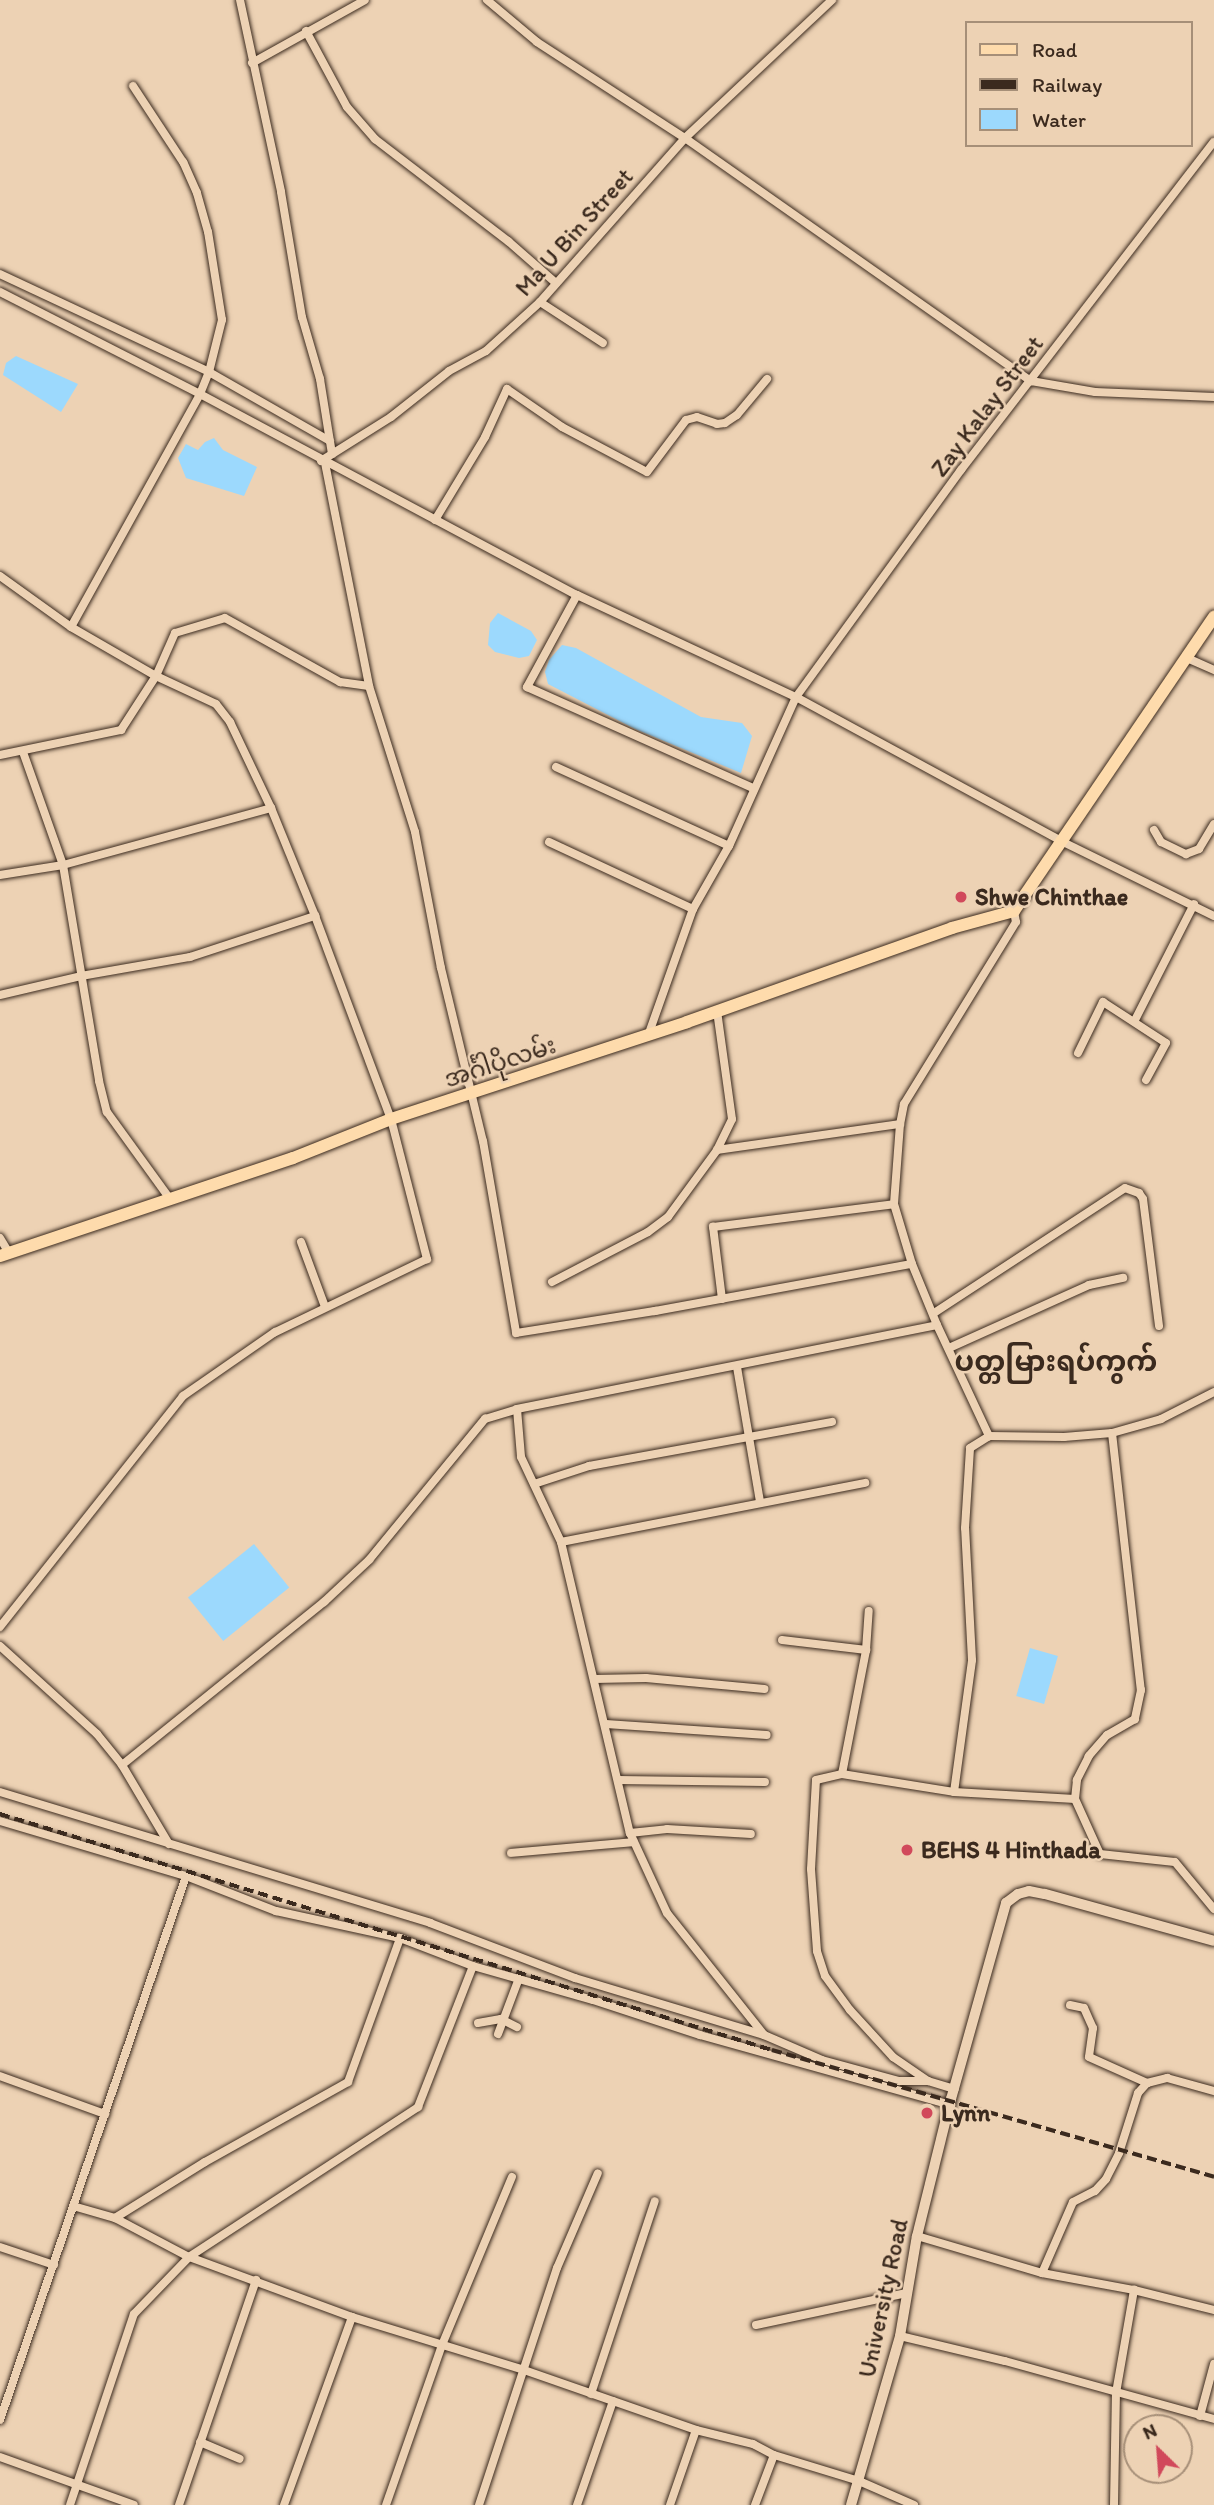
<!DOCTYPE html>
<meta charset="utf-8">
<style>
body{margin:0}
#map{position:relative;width:1214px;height:2505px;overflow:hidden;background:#edd2b4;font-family:Itim,"Noto Sans Myanmar",sans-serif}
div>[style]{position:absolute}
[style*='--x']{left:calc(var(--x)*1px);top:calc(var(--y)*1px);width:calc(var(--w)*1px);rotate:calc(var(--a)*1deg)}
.water>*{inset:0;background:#9cd9fd;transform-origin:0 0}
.roads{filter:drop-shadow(0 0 2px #3b2a1e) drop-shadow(0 0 2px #3b2a1e)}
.minor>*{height:8px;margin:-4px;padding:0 4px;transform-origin:4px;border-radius:4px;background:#edd2b4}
.tertiary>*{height:10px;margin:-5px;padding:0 5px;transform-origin:5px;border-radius:5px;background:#edd2b4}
.primary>*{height:12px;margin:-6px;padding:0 6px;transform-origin:6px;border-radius:6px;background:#fedbac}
.rail>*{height:3.5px;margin-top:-1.75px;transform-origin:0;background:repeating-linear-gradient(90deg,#3b2a1e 0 10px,transparent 0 15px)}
.dots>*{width:19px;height:19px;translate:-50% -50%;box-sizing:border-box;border:4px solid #edd2b4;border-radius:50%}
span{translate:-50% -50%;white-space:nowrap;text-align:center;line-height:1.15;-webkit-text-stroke:5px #edd2b4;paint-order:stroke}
.street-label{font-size:24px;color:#3b2a1e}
.poi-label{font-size:24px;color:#3b2a1e;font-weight:700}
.left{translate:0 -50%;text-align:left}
.quarter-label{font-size:28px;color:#3b2a1e;font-weight:700}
.legend{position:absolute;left:965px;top:21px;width:228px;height:126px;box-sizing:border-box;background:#edd2b4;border:2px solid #a68f78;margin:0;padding:9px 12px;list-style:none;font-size:21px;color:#3b2a1e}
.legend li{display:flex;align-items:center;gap:14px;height:35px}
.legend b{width:35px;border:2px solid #a68f78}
.north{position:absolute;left:1123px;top:2414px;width:70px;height:70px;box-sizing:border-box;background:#edd2b4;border:2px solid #a68f78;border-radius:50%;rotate:335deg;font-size:19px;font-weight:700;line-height:28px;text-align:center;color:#3b2a1e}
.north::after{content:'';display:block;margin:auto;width:24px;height:32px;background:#d1495b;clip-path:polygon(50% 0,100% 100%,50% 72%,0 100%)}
</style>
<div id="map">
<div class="water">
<div style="clip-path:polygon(16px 356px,78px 384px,61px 412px,3px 375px,6px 363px)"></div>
<div style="clip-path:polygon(214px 438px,223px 450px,257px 467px,244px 496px,186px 478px,178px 458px,186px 444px,198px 450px,205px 442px)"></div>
<div style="clip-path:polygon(498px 613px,531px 631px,537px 640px,529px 656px,519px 658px,495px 652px,488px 645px,490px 623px)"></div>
<div style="clip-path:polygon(562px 645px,576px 648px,701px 717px,742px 723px,752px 736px,741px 773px,635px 729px,548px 684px,545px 672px,549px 660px)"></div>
<div style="left:254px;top:1544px;width:56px;height:85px;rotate:51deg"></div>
<div style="left:1030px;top:1648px;width:29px;height:50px;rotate:16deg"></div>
</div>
<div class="roads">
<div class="minor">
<div style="--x:240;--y:0;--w:196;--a:77.9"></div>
<div style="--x:281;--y:192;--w:127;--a:80.5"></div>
<div style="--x:302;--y:317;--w:65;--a:73.8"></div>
<div style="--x:320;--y:379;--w:76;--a:80.9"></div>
<div style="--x:487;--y:0;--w:65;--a:40"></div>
<div style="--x:537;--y:42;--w:176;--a:33"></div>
<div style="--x:685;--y:138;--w:423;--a:35.1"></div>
<div style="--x:1031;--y:381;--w:65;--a:9.8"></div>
<div style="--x:1095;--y:392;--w:119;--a:2.4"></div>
<div style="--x:306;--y:31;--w:86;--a:61.7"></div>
<div style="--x:347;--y:107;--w:43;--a:48.8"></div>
<div style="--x:375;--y:139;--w:168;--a:37.5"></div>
<div style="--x:508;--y:241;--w:64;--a:41.2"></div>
<div style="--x:252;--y:63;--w:129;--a:-29.1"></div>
<div style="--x:0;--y:274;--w:231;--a:25.1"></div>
<div style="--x:209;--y:372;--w:139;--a:29.7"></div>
<div style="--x:0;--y:292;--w:225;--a:27"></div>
<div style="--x:200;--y:394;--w:427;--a:28.1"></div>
<div style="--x:577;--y:595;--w:242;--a:25"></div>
<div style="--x:796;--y:697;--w:302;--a:28.5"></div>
<div style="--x:1061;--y:841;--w:170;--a:26.1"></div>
<div style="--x:540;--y:302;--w:75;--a:33.1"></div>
<div style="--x:321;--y:461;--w:83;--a:-32.2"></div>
<div style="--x:391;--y:417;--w:74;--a:-38.4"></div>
<div style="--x:449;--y:371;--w:42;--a:-28.4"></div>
<div style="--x:486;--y:351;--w:73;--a:-42.2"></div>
<div style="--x:540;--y:302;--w:219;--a:-48.5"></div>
<div style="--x:685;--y:138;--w:202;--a:-43.2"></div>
<div style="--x:325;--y:463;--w:227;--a:78.8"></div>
<div style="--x:369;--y:686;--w:153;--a:72.5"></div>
<div style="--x:415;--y:832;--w:138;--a:79.2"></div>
<div style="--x:441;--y:968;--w:178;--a:76.4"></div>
<div style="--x:483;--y:1141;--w:195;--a:80.2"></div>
<div style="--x:516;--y:1333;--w:141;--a:-9"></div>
<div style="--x:655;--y:1311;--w:261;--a:-10.4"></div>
<div style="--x:435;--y:520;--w:97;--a:-58.9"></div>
<div style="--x:485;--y:437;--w:53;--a:-65.4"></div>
<div style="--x:507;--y:389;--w:67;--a:34.6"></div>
<div style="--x:562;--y:427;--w:96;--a:27.9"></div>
<div style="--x:647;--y:472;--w:65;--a:-53.1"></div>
<div style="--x:686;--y:420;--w:11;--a:-15"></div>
<div style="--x:697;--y:417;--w:21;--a:19"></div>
<div style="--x:717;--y:424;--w:8;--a:-7"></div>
<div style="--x:725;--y:423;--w:14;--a:-34"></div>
<div style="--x:737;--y:415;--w:47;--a:-50.2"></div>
<div style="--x:0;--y:576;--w:87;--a:35.7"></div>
<div style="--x:71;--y:627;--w:98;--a:30"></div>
<div style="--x:156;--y:676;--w:66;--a:25"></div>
<div style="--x:216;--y:704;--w:23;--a:52"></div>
<div style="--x:230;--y:722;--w:95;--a:64.5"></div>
<div style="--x:271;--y:808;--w:117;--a:67.8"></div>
<div style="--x:315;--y:916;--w:217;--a:69.5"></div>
<div style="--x:391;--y:1119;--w:145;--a:75.6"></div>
<div style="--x:427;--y:1259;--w:169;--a:154.3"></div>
<div style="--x:275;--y:1332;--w:112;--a:145.2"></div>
<div style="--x:183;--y:1396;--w:295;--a:128.4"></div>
<div style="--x:577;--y:595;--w:105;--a:118.5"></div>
<div style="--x:527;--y:687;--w:248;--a:24.1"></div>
<div style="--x:71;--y:627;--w:266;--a:-61"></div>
<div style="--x:200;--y:394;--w:24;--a:-68"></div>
<div style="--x:209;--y:372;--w:54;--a:-76"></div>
<div style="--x:222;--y:320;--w:89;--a:-99"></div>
<div style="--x:208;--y:232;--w:41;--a:-105.8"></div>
<div style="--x:197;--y:193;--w:34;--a:-114"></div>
<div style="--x:183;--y:162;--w:91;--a:-123.3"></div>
<div style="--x:1187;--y:658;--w:30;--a:24"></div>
<div style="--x:23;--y:752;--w:120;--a:70.5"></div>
<div style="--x:63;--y:865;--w:219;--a:80.5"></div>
<div style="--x:99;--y:1081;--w:32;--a:76"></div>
<div style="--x:107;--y:1112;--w:107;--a:54.1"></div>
<div style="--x:0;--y:755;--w:124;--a:-11.7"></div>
<div style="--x:121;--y:730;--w:64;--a:-57.1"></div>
<div style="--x:156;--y:676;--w:47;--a:-66.2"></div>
<div style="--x:175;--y:633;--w:52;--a:-16.7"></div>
<div style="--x:225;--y:618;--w:132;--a:29.1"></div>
<div style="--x:340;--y:682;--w:29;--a:8"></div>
<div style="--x:556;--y:767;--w:190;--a:24.5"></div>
<div style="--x:729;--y:846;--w:163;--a:-65.8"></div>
<div style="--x:796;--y:697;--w:281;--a:-54"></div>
<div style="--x:961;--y:470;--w:414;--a:-52.4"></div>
<div style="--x:1154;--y:830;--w:14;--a:60"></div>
<div style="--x:1161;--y:842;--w:28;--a:26"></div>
<div style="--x:1186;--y:854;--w:14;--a:-21"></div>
<div style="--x:1199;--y:849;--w:29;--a:-59"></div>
<div style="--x:549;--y:842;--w:159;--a:25"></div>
<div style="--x:0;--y:875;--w:64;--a:-9"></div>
<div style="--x:63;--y:865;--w:216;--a:-15.3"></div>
<div style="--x:1014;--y:911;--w:11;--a:80"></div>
<div style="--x:1016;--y:922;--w:214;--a:121.6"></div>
<div style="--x:904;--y:1104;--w:20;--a:101"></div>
<div style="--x:900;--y:1124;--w:80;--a:94.3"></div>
<div style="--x:894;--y:1204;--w:63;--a:73.3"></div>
<div style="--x:912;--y:1264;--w:66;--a:67.7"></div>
<div style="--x:937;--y:1325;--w:123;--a:64.9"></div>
<div style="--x:989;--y:1436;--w:75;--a:0.8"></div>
<div style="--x:1064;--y:1437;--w:48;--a:-4.8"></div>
<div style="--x:1112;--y:1433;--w:51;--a:-15.9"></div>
<div style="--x:1161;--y:1419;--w:59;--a:-27"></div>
<div style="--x:0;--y:995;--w:83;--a:-13.2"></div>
<div style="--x:81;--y:976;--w:111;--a:-9.9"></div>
<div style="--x:190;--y:957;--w:132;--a:-18.2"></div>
<div style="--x:1135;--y:1020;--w:130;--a:-63"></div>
<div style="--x:649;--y:1033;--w:132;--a:-70.5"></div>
<div style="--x:693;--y:909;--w:73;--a:-60.3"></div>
<div style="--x:1078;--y:1053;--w:57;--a:-63.9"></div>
<div style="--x:1103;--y:1002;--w:75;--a:33.1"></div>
<div style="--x:1166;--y:1043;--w:42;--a:118.4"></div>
<div style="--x:717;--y:1150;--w:185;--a:-8.1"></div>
<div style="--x:0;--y:1238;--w:17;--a:59"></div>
<div style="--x:301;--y:1242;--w:69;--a:69.7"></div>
<div style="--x:552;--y:1282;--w:108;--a:-27.5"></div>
<div style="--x:648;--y:1232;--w:25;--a:-37"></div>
<div style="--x:668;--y:1217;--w:83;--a:-53.8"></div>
<div style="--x:717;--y:1150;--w:34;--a:-64"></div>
<div style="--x:732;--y:1119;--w:109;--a:-97.9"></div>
<div style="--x:722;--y:1299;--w:73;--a:-97.1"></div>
<div style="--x:713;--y:1227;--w:182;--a:-7.2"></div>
<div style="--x:934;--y:1313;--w:228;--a:-33.2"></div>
<div style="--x:1125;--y:1188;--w:15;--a:20"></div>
<div style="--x:1139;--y:1193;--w:7;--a:56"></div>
<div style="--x:1143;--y:1199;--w:128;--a:82.8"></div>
<div style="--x:949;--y:1348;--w:154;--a:-24.2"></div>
<div style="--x:1089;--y:1285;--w:35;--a:-12"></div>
<div style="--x:737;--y:1367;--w:137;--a:80.3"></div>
<div style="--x:517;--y:1409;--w:48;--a:85.2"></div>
<div style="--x:521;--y:1457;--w:94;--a:64.8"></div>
<div style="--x:561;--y:1542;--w:299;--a:76.7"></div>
<div style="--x:630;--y:1833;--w:88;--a:65.2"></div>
<div style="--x:667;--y:1913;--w:156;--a:51.5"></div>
<div style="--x:764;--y:2035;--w:63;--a:23.3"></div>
<div style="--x:822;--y:2060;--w:80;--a:15.3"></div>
<div style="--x:899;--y:2081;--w:29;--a:0"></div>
<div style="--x:928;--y:2081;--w:28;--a:17"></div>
<div style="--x:1112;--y:1433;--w:259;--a:83.6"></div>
<div style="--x:1141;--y:1690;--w:30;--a:102"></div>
<div style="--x:1135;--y:1719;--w:32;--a:150"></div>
<div style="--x:1107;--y:1735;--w:28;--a:131"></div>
<div style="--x:1089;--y:1756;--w:27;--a:117"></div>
<div style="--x:1077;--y:1780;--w:19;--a:96"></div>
<div style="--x:1075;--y:1799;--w:60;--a:65.6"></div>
<div style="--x:1100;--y:1854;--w:75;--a:6.1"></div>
<div style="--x:1175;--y:1862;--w:61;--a:50.3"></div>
<div style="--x:534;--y:1484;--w:58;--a:-18.1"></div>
<div style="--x:589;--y:1466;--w:247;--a:-10.3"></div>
<div style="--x:561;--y:1542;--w:310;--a:-11"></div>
<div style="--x:782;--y:1640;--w:85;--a:6.8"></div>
<div style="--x:0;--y:1646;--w:131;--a:42.2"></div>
<div style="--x:97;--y:1734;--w:40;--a:51"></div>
<div style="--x:122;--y:1765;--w:92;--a:59.3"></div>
<div style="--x:594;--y:1679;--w:52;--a:-1.1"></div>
<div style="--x:646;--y:1678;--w:119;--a:5.3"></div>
<div style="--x:606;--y:1724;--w:161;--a:3.9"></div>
<div style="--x:122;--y:1765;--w:260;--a:-38.9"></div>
<div style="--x:324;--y:1602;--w:62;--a:-43"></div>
<div style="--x:369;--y:1560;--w:183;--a:-50.6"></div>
<div style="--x:485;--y:1419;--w:34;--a:-17"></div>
<div style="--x:517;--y:1409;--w:428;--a:-11.3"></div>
<div style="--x:842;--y:1774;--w:126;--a:-79"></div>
<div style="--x:866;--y:1650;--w:39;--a:-86"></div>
<div style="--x:618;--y:1780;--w:147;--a:0.8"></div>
<div style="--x:0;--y:1792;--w:450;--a:16.9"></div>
<div style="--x:430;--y:1923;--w:155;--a:20.8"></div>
<div style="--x:575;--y:1978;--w:197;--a:16.8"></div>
<div style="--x:954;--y:1792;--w:133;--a:-82.2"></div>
<div style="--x:972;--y:1660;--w:132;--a:-93"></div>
<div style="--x:965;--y:1528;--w:80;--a:-86.4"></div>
<div style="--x:970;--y:1448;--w:22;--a:-32"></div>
<div style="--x:0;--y:1821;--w:194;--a:16.5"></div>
<div style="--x:186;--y:1876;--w:97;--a:21.3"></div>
<div style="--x:276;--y:1911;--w:127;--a:12.3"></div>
<div style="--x:400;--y:1938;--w:78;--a:21"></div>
<div style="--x:473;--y:1966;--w:125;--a:15.8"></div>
<div style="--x:593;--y:2000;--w:113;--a:18.1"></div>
<div style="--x:700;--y:2035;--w:261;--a:15.6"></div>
<div style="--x:630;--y:1833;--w:37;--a:-6"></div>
<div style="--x:667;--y:1829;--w:84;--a:3.4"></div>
<div style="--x:511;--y:1853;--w:123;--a:-5.1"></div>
<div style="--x:1070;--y:2005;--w:14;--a:12"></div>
<div style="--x:1084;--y:2008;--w:22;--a:66"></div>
<div style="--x:1093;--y:2028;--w:29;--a:98"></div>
<div style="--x:1089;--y:2057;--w:64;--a:24.1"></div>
<div style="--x:478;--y:2023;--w:23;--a:-10"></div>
<div style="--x:501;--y:2019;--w:18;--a:27"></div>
<div style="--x:498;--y:2034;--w:60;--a:-69.4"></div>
<div style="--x:0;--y:2076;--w:112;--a:19.9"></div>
<div style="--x:928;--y:2081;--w:42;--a:-145.6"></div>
<div style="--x:893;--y:2057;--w:64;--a:-132.5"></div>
<div style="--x:850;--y:2010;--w:42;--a:-126.3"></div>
<div style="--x:825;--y:1976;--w:26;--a:-108"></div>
<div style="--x:817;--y:1951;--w:82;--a:-94.2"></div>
<div style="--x:811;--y:1869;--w:89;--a:-86.8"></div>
<div style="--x:816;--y:1780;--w:27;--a:-13"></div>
<div style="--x:842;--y:1774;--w:113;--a:9.1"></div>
<div style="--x:954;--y:1792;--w:121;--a:3.3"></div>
<div style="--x:73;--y:2206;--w:44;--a:15.9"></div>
<div style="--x:115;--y:2218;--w:84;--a:27.8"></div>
<div style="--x:189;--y:2257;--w:174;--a:20.2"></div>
<div style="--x:352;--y:2317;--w:180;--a:17.1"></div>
<div style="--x:524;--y:2370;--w:182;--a:19.2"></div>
<div style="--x:696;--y:2430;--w:59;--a:13.8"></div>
<div style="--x:753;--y:2444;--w:24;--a:28"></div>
<div style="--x:774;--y:2455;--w:89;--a:17"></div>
<div style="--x:859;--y:2481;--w:60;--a:23.6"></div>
<div style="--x:115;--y:2218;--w:106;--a:-31.9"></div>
<div style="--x:205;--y:2162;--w:164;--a:-29.2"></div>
<div style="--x:348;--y:2082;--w:153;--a:-70.1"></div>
<div style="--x:917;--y:2236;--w:130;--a:16.5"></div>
<div style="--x:1042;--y:2273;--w:94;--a:10.5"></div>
<div style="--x:1134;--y:2290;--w:82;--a:14"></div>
<div style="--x:0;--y:2247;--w:57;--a:18.4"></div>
<div style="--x:1042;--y:2273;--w:77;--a:-66.4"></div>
<div style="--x:1073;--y:2202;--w:25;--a:-27"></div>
<div style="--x:1095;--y:2191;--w:16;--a:-47"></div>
<div style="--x:1106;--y:2179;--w:29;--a:-63"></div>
<div style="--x:1119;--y:2153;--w:63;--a:-72.4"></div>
<div style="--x:1138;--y:2093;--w:13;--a:-48"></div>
<div style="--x:1147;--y:2083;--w:21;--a:-14"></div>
<div style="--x:1167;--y:2078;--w:49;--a:15.5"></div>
<div style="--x:756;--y:2325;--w:154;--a:-12"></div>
<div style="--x:900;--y:2336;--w:108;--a:13.4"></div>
<div style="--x:1005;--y:2361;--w:217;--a:15.5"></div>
<div style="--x:591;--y:2394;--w:203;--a:-71.7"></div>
<div style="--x:1200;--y:2416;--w:54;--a:-74.9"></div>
<div style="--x:0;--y:2420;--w:575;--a:-71.12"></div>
<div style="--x:200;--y:2442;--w:43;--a:23"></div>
<div style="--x:0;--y:2457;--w:142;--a:19.7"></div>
<div style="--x:70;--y:2505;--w:201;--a:-71.5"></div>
<div style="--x:134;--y:2314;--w:79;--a:-46"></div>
<div style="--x:189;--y:2257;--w:274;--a:-33.2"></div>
<div style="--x:418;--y:2107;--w:151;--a:-68.7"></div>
<div style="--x:179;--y:2505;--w:238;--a:-71.1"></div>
<div style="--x:284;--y:2505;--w:200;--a:-70.1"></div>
<div style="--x:386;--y:2505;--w:170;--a:-70.7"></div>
<div style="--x:442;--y:2345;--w:182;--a:-67.4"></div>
<div style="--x:479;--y:2505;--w:250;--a:-71.8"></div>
<div style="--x:557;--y:2268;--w:103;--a:-66.7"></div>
<div style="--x:577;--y:2505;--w:110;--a:-70.9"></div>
<div style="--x:670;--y:2505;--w:79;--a:-70.9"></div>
<div style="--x:755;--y:2505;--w:53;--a:-69.2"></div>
<div style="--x:1114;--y:2505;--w:112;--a:-89"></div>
<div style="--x:1116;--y:2393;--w:105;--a:-80.1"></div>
</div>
<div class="tertiary">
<div style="--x:851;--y:2505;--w:176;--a:-73.8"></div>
<div style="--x:900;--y:2336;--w:101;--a:-80.4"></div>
<div style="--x:917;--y:2236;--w:141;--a:-76.1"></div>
<div style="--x:951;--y:2099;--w:204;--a:-74.3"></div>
<div style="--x:1006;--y:1903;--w:15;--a:-37"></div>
<div style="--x:1018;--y:1894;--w:11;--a:-15"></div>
<div style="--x:1029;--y:1891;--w:16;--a:11"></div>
<div style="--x:1045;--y:1894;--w:175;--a:15.5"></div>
</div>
<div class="primary">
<div style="--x:0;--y:1256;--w:309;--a:-18.5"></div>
<div style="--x:293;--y:1158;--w:105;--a:-21.7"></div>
<div style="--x:391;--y:1119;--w:311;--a:-18.1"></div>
<div style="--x:687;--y:1022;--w:281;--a:-19.5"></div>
<div style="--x:952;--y:928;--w:64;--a:-15.3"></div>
<div style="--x:1014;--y:911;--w:356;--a:-55.8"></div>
</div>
</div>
<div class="rail">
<div style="--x:0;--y:1814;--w:807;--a:17"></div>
<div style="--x:772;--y:2050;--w:460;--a:16"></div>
</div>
<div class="dots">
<div style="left:961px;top:897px;background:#d1495b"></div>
<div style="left:907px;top:1850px;background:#d1495b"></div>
<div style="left:927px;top:2113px;background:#d1495b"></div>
</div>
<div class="street-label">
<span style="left:574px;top:232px;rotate:-48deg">Ma U Bin Street</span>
<span style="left:987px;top:406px;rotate:-53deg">Zay Kalay Street</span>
<span style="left:500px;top:1062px;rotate:-18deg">အင်္ဂါပိုလမ်း</span>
<span style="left:883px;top:2298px;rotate:-78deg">University Road</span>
</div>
<div class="poi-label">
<span class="left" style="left:975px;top:897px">Shwe Chinthae</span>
<span class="left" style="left:921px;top:1850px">BEHS 4 Hinthada</span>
<span class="left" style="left:941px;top:2113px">Lynn</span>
</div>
<div class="quarter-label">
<span style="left:1056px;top:1361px">ပတ္တမြားရပ်ကွက်</span>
</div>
<ul class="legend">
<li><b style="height:9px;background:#fedbac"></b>Road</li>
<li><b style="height:9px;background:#3b2a1e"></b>Railway</li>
<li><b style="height:19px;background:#9cd9fd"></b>Water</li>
</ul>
<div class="north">N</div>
</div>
